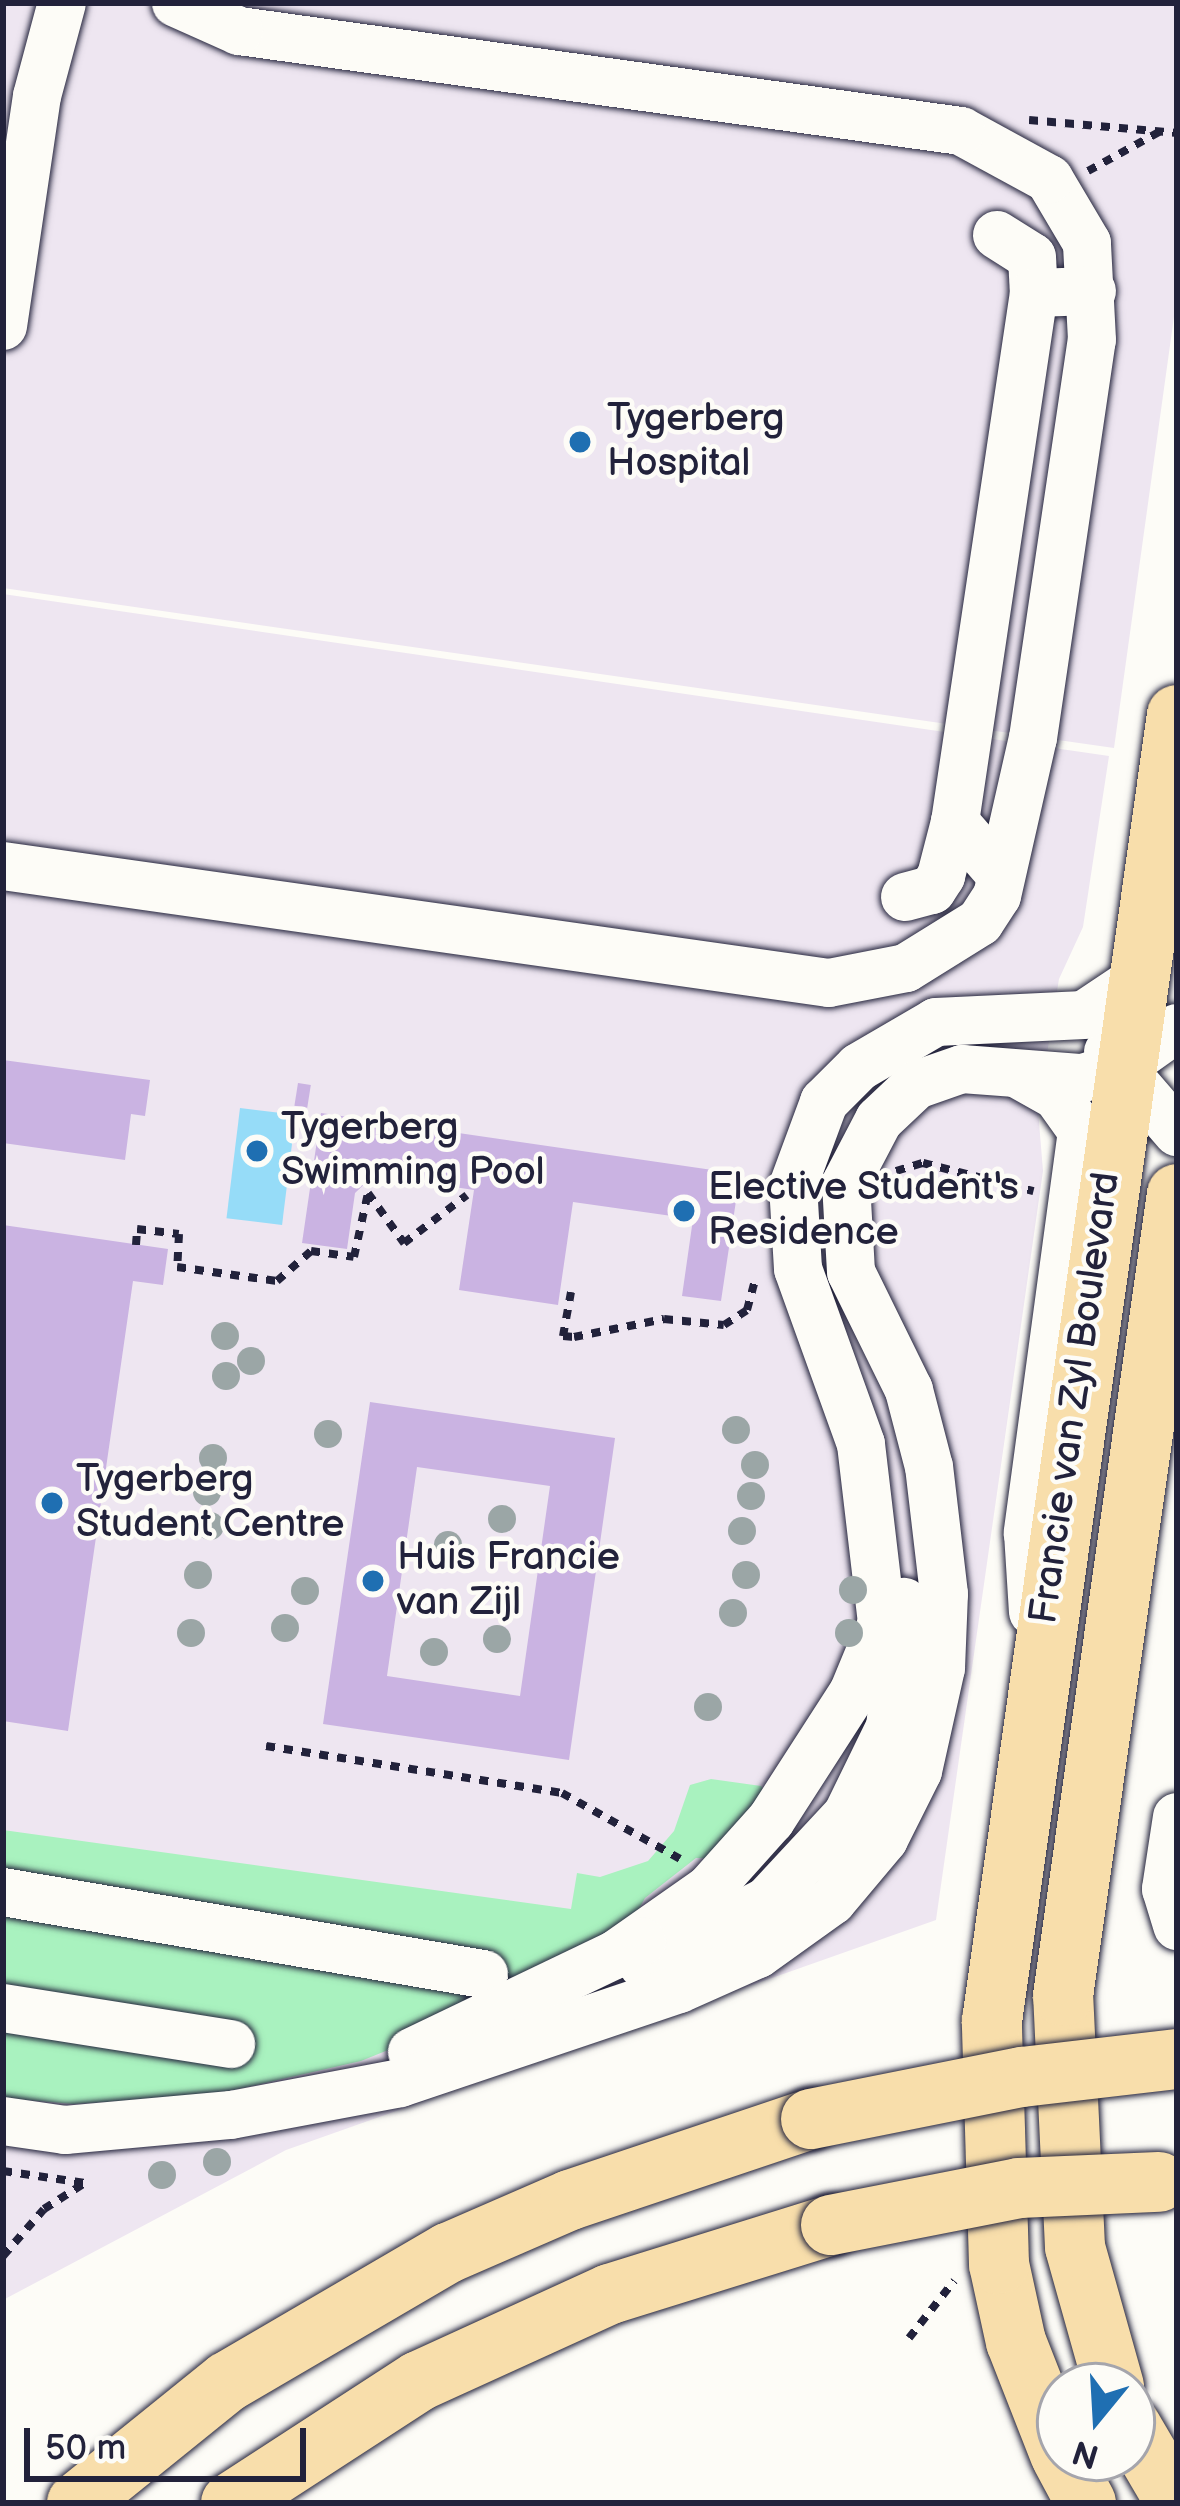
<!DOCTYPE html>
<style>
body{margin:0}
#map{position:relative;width:1180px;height:2506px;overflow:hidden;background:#fdfcf7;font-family:"Balsamiq Sans",sans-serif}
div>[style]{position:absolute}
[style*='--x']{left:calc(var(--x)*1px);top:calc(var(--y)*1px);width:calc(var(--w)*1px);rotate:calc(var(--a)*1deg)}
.built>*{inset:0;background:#eee6f1}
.green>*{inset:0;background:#a9f2bf}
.water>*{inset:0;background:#96dcf8;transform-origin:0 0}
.building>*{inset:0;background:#cab3e2;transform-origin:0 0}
.path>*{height:8px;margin-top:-4px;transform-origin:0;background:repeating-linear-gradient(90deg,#22223b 0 9px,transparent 0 18px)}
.roads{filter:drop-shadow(0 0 3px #22223b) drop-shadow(0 0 3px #22223b)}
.minor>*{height:48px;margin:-24px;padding:0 24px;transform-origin:24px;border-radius:24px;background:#fdfcf7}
.major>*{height:60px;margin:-30px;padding:0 30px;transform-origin:30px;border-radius:30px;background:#f8deab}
.bridges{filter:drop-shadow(0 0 3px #22223b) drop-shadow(0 0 3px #22223b)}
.major-bridge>*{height:60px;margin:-30px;padding:0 30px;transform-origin:30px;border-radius:30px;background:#f8deab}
.trees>*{width:28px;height:28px;margin:-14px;border-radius:50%;background:#9ba6a6}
.dots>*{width:33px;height:33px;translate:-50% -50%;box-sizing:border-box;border:6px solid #fdfcf7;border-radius:50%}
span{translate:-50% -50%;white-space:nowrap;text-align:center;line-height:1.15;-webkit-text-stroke:9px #fdfcf7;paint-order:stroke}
.poi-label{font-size:39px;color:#22223b}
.left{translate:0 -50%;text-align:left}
.street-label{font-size:39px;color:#22223b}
.frame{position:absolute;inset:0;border:6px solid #22223b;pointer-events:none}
.north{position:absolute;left:1036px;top:2362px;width:120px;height:120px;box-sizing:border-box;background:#fdfcf7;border:3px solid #a5a5ac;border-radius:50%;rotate:198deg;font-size:33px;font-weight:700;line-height:48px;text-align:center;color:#22223b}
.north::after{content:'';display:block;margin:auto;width:42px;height:54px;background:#1f6fb2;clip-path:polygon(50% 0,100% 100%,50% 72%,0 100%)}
.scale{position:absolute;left:24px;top:2428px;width:282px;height:54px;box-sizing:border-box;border:6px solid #22223b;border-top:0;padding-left:15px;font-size:36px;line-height:42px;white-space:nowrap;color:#22223b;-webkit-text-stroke:9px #fdfcf7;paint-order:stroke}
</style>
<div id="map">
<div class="built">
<div style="clip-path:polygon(3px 3px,1177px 3px,1177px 295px,1114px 748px,3px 588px)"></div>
<div style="clip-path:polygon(3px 594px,1109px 756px,1083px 927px,1059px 979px,1038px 1110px,1043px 1171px,936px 1920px,286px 2150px,3px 2300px)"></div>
</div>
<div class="green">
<div style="clip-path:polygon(711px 1779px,761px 1786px,771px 1799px,723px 1859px,696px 1858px,645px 1898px,625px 1934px,430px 2033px,361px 2061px,208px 2096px,73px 2104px,3px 2098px,3px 1830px,571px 1909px,577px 1873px,600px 1877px,648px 1861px,674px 1831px,690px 1785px)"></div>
</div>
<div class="water">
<div style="left:240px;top:1108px;width:56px;height:111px;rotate:7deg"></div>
</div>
<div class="building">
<div style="clip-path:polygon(3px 1060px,150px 1080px,145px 1116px,131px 1114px,125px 1160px,3px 1143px)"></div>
<div style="left:298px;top:1083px;width:13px;height:23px;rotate:9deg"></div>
<div style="clip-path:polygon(321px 1113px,740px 1174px,721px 1301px,682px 1296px,693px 1219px,573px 1202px,558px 1305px,459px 1290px,474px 1190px,374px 1175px,355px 1193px,347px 1249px,302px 1243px)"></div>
<div style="clip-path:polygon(3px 1225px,168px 1249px,163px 1285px,133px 1281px,68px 1731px,3px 1721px)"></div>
<div style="clip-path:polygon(evenodd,370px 1402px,615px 1438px,569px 1760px,323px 1724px,370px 1402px,417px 1467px,550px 1486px,520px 1696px,387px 1676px,417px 1467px)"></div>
</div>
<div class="path">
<div style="--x:1029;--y:120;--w:149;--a:5"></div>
<div style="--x:1088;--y:171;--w:81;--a:-28.8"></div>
<div style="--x:896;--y:1171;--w:28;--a:-17"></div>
<div style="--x:923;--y:1163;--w:114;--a:14.3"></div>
<div style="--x:136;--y:1245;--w:16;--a:-86"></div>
<div style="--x:137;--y:1229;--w:42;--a:6.8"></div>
<div style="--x:179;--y:1234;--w:33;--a:93"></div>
<div style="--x:177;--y:1267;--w:101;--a:8"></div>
<div style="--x:277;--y:1281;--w:45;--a:-41.4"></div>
<div style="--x:311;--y:1251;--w:43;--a:7.9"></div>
<div style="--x:354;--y:1257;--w:66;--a:-77.7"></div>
<div style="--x:368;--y:1193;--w:62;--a:54.2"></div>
<div style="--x:404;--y:1243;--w:79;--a:-37.3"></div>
<div style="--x:571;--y:1292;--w:45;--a:100.3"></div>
<div style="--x:563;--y:1336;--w:11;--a:5"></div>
<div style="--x:574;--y:1337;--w:92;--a:-11.3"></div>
<div style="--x:664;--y:1319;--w:60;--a:5.7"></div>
<div style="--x:724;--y:1325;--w:27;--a:-33"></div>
<div style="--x:747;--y:1310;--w:34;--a:-75"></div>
<div style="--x:266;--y:1746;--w:300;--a:9"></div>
<div style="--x:562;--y:1793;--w:135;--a:29.2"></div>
<div style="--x:3;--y:2171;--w:83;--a:8.3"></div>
<div style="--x:3;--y:2256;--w:62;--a:-48.9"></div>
<div style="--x:44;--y:2209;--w:49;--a:-32.4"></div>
<div style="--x:909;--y:2338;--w:73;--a:-51.7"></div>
</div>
<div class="roads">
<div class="minor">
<div style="--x:997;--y:235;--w:41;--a:32.2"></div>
<div style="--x:1032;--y:257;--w:36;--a:87"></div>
<div style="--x:3;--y:326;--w:232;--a:-81.6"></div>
<div style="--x:37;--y:96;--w:96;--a:-75"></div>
<div style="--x:3;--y:866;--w:834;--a:8.06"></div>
<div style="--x:829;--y:983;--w:78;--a:-11"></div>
<div style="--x:906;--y:968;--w:87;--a:-31.9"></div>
<div style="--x:980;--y:922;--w:31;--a:-57"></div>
<div style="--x:997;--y:896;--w:162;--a:-77.2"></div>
<div style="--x:1033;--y:738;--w:402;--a:-81.6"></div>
<div style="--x:1092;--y:340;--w:97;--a:-93"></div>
<div style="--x:1087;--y:243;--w:74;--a:-120.7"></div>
<div style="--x:1049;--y:179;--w:100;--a:-151.4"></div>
<div style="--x:961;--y:131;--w:729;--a:-172.11"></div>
<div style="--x:239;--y:31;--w:69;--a:-156"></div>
<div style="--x:1000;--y:874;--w:69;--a:-130.9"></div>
<div style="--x:955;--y:822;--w:535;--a:-81.51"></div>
<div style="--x:1034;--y:293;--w:58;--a:-2"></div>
<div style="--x:905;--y:897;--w:28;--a:-15"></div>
<div style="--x:932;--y:890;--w:17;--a:-57"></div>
<div style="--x:941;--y:876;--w:56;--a:-75.5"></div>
<div style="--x:1108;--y:1052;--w:106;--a:49.2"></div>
<div style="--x:1018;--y:1074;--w:45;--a:29.4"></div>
<div style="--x:1057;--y:1096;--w:43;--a:54.5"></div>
<div style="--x:1082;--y:1131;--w:406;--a:97.7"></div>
<div style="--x:1028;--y:1533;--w:79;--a:86.4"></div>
<div style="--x:1177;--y:1817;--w:73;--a:98.7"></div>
<div style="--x:1166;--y:1889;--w:39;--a:73"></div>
<div style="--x:3;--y:1892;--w:488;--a:9.7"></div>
<div style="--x:615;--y:1955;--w:115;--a:-35.1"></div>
<div style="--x:709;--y:1889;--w:93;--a:-48.1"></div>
<div style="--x:771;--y:1820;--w:151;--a:-57.2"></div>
<div style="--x:853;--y:1693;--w:76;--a:-67.5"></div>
<div style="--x:882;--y:1623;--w:180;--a:-96.7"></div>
<div style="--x:861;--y:1444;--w:186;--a:-109.8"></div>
<div style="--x:798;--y:1269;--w:83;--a:-93.4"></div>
<div style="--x:793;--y:1186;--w:90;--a:-69.7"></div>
<div style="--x:824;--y:1102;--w:49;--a:-45"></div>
<div style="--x:859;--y:1067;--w:89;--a:-30.3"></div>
<div style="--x:936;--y:1022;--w:148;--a:-2.7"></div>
<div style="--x:1084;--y:1015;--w:54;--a:-33.7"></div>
<div style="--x:1129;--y:985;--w:22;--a:-56"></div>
<div style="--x:643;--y:1965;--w:140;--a:-27.3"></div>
<div style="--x:767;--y:1901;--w:117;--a:-47.1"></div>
<div style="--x:847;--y:1815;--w:98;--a:-64"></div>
<div style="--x:890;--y:1727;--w:126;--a:-83.6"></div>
<div style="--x:3;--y:2008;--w:231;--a:9"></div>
<div style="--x:412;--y:2052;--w:255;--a:-25.6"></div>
<div style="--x:3;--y:2121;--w:63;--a:8.3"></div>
<div style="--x:65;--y:2130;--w:167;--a:-5.2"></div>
<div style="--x:231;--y:2115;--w:172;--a:-10.7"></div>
<div style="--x:400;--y:2083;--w:294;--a:-18.6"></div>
<div style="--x:679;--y:1989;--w:86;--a:-23.9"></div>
<div style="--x:758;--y:1954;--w:91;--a:-35.6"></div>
<div style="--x:832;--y:1901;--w:81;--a:-50"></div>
<div style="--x:884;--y:1839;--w:76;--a:-63.4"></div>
<div style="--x:918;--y:1771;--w:106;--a:-77.4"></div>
<div style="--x:941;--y:1668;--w:74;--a:-87.7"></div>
<div style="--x:944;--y:1594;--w:128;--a:-96.7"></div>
<div style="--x:929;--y:1467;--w:80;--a:-104.6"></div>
<div style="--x:909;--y:1390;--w:131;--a:-116.2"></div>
<div style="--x:851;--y:1272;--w:89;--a:-93.2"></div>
<div style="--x:846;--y:1183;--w:71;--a:-62.4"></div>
<div style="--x:879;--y:1120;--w:51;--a:-43.4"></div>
<div style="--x:916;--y:1085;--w:49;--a:-19.2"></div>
<div style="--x:962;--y:1069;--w:121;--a:4.3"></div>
<div style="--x:1083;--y:1078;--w:44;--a:-17.2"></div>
<div style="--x:1125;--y:1065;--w:64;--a:-35.4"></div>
</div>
<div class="major">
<div style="--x:1114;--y:2386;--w:144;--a:-105.7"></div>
<div style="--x:1075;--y:2247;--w:251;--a:-92.7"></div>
<div style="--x:1063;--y:1996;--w:810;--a:-81.91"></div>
<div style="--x:1132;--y:2428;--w:87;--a:59.6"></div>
<div style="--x:1060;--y:2454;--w:120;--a:-111.4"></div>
<div style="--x:1016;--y:2342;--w:80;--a:-102.3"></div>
<div style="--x:999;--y:2264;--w:243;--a:-91.7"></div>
<div style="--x:992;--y:2021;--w:1319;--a:-81.94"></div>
<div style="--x:1062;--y:2458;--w:51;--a:61.9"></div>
<div style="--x:77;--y:2503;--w:193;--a:-38.9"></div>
<div style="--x:227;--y:2382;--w:256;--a:-30.3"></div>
<div style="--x:448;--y:2253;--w:133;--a:-23.5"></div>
<div style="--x:570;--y:2200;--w:254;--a:-18.6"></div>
<div style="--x:231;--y:2503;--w:224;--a:-33"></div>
<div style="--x:419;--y:2381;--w:210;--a:-24.5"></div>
<div style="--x:610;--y:2294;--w:232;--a:-17.3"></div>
</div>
</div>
<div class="bridges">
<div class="major-bridge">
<div style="--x:811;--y:2119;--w:215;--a:-11.3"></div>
<div style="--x:1022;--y:2077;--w:156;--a:-6.6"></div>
<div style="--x:831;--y:2225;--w:192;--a:-11.1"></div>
<div style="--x:1019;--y:2188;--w:140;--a:-2.5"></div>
</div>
</div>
<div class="trees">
<div style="left:225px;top:1336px"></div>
<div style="left:251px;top:1361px"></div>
<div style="left:226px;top:1376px"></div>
<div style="left:736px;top:1430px"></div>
<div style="left:328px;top:1434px"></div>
<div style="left:213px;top:1458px"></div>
<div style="left:755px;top:1465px"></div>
<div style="left:207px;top:1492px"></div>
<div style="left:751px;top:1496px"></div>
<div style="left:502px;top:1519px"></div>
<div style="left:210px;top:1526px"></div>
<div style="left:742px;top:1531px"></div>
<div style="left:448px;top:1545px"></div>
<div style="left:198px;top:1575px"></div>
<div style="left:746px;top:1575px"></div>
<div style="left:853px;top:1590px"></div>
<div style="left:305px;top:1591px"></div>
<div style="left:733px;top:1613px"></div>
<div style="left:285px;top:1628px"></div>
<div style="left:191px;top:1633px"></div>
<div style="left:849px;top:1633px"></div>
<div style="left:497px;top:1639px"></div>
<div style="left:434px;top:1652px"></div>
<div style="left:708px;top:1707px"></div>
<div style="left:217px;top:2162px"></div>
<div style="left:162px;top:2175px"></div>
</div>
<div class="dots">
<div style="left:580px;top:442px;background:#1f6fb2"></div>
<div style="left:257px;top:1151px;background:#1f6fb2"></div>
<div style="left:684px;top:1211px;background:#1f6fb2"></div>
<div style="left:52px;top:1503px;background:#1f6fb2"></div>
<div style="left:373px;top:1581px;background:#1f6fb2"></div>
</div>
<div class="poi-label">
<span class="left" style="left:607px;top:442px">Tygerberg<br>Hospital</span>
<span class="left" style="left:281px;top:1151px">Tygerberg<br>Swimming Pool</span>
<span class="left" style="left:708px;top:1211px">Elective Student's<br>Residence</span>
<span class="left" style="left:76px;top:1503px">Tygerberg<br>Student Centre</span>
<span class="left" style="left:397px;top:1581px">Huis Francie<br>van Zijl</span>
</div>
<div class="street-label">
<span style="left:1076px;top:1398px;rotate:-82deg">Francie van Zyl Boulevard</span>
</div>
<div class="frame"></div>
<div class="north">N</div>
<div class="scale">50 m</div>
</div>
